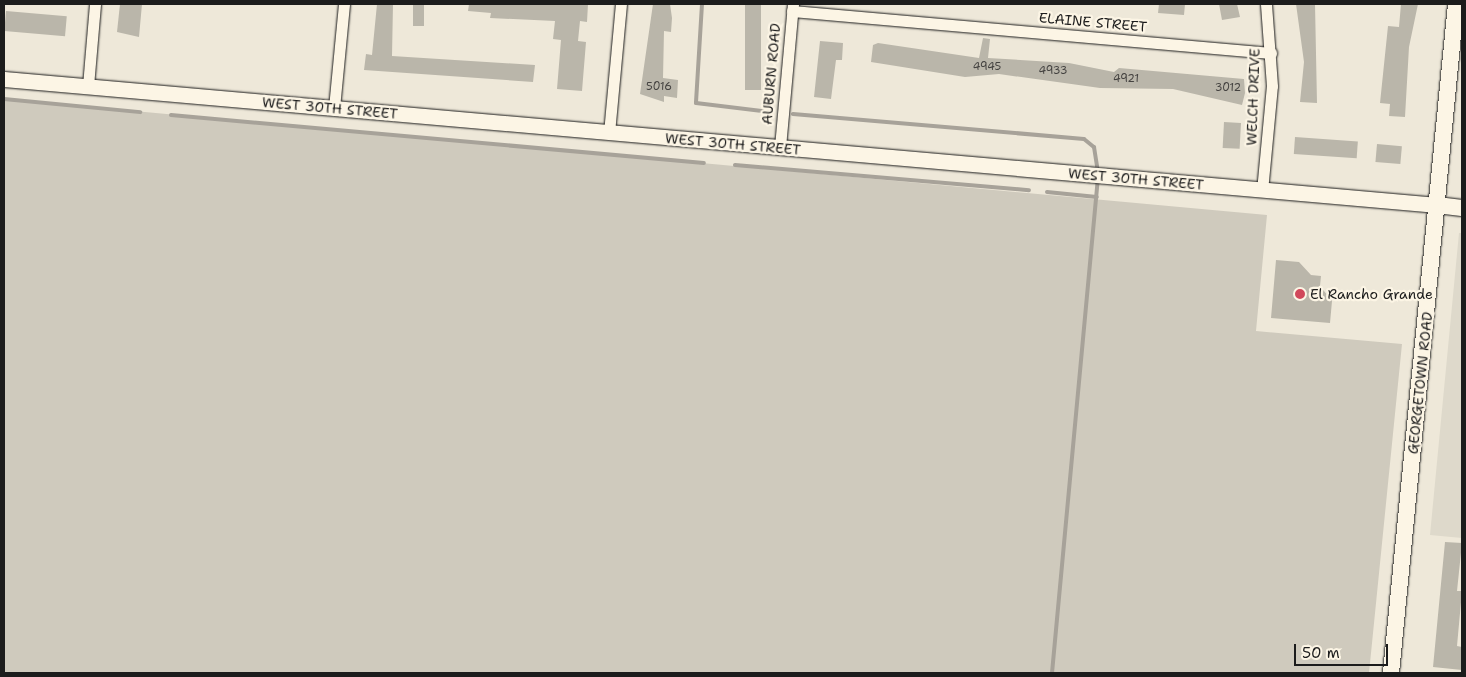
<!DOCTYPE html>
<style>
body{margin:0}
#map{position:relative;width:1466px;height:677px;overflow:hidden;background:#eee8d9;font-family:"Shantell Sans",sans-serif}
div>[style]{position:absolute}
[style*='--x']{left:calc(var(--x)*1px);top:calc(var(--y)*1px);width:calc(var(--w)*1px);rotate:calc(var(--a)*1deg)}
.built>*{inset:0;background:#ded9cb}
.green>*{inset:0;background:#cfcabd}
.stream>*{height:4px;margin:-2px;padding:0 2px;transform-origin:2px;border-radius:2px;background:#a7a299}
.building>*{inset:0;background:#bab6aa;transform-origin:0 0}
.roads{filter:drop-shadow(0 0 1px #1c1c1c) drop-shadow(0 0 1px #1c1c1c)}
.minor>*{height:11px;margin:-5.5px;padding:0 5.5px;transform-origin:5.5px;border-radius:5.5px;background:#fcf5e5}
.tertiary>*{height:15px;margin:-7.5px;padding:0 7.5px;transform-origin:7.5px;border-radius:7.5px;background:#fcf5e5}
.secondary>*{height:16px;margin:-8px;padding:0 8px;transform-origin:8px;border-radius:8px;background:#fcf5e5}
.dots>*{width:14px;height:14px;translate:-50% -50%;box-sizing:border-box;border:2px solid #fcf5e5;border-radius:50%}
span{translate:-50% -50%;white-space:nowrap;text-align:center;line-height:1.15;-webkit-text-stroke:4.5px #fcf5e5;paint-order:stroke}
.number-label{font-size:11px;color:#444240}
.number-label span{-webkit-text-stroke-width:0}
.street-label{font-size:14px;color:#1c1c1c}
.poi-label{font-size:14px;color:#1c1c1c}
.left{translate:0 -50%;text-align:left}
.frame{position:absolute;inset:0;border:5px solid #1c1c1c;pointer-events:none}
.scale{position:absolute;left:1294px;top:644px;width:94px;height:22px;box-sizing:border-box;border:2px solid #1c1c1c;border-top:0;padding-left:6px;font-size:15px;line-height:18px;white-space:nowrap;color:#1c1c1c;-webkit-text-stroke:4px #fcf5e5;paint-order:stroke}
</style>
<div id="map">
<div class="built">
<div style="clip-path:polygon(1459px 233px,1462px 233px,1462px 538px,1430px 535px)"></div>
</div>
<div class="green">
<div style="clip-path:polygon(4px 99px,1267px 215px,1256px 331px,1402px 344px,1369px 673px,4px 673px)"></div>
</div>
<div class="stream">
<div style="--x:702;--y:4;--w:99;--a:93.5"></div>
<div style="--x:696;--y:103;--w:75;--a:6.9"></div>
<div style="--x:4;--y:99;--w:137;--a:5.5"></div>
<div style="--x:793;--y:114;--w:292;--a:4.9"></div>
<div style="--x:1084;--y:139;--w:13;--a:39"></div>
<div style="--x:1094;--y:147;--w:24;--a:81"></div>
<div style="--x:171;--y:115;--w:535;--a:5.15"></div>
<div style="--x:735;--y:165;--w:295;--a:4.9"></div>
<div style="--x:1047;--y:192;--w:50;--a:5.7"></div>
<div style="--x:1052;--y:673;--w:497;--a:-84.7"></div>
</div>
<div class="building">
<div style="clip-path:polygon(120px 4px,142px 4px,139px 37px,117px 32px)"></div>
<div style="clip-path:polygon(377px 4px,393px 4px,392px 56px,535px 65px,533px 82px,364px 70px,366px 54px,372px 55px)"></div>
<div style="left:413px;top:4px;width:11px;height:22px"></div>
<div style="clip-path:polygon(469px 4px,588px 4px,587px 22px,580px 21px,578px 41px,586px 42px,582px 91px,557px 89px,561px 40px,553px 39px,555px 21px,490px 18px,491px 13px,468px 11px)"></div>
<div style="clip-path:polygon(653px 4px,670px 4px,672px 18px,671px 32px,664px 31px,663px 78px,678px 80px,677px 98px,664px 96px,664px 102px,640px 94px)"></div>
<div style="left:745px;top:4px;width:16px;height:86px"></div>
<div style="clip-path:polygon(1159px 4px,1185px 4px,1184px 15px,1158px 13px)"></div>
<div style="clip-path:polygon(1219px 4px,1237px 4px,1240px 17px,1222px 20px)"></div>
<div style="clip-path:polygon(1296px 4px,1315px 4px,1317px 103px,1300px 102px,1304px 62px)"></div>
<div style="clip-path:polygon(1401px 4px,1418px 4px,1409px 47px,1405px 117px,1389px 116px,1390px 104px,1380px 103px,1388px 26px,1399px 27px)"></div>
<div style="left:6px;top:11px;width:61px;height:20px;rotate:5deg"></div>
<div style="clip-path:polygon(983px 38px,990px 39px,988px 58px,1069px 63px,1114px 72px,1119px 68px,1244px 79px,1245px 93px,1242px 105px,1173px 89px,1100px 88px,999px 74px,965px 77px,871px 62px,873px 45px,878px 43px,979px 58px)"></div>
<div style="clip-path:polygon(820px 41px,843px 43px,842px 60px,836px 60px,831px 99px,814px 97px)"></div>
<div style="left:1224px;top:122px;width:17px;height:26px;rotate:3deg"></div>
<div style="left:1295px;top:137px;width:63px;height:17px;rotate:4deg"></div>
<div style="left:1377px;top:144px;width:25px;height:18px;rotate:5deg"></div>
<div style="clip-path:polygon(1276px 260px,1299px 262px,1311px 275px,1321px 276px,1320px 286px,1332px 301px,1330px 323px,1271px 318px)"></div>
<div style="clip-path:polygon(1445px 542px,1462px 543px,1457px 591px,1462px 591px,1457px 646px,1462px 647px,1462px 670px,1433px 667px)"></div>
</div>
<div class="roads">
<div class="minor">
<div style="--x:792;--y:11;--w:481;--a:5"></div>
<div style="--x:88;--y:86;--w:82;--a:-85.1"></div>
<div style="--x:334;--y:108;--w:104;--a:-84.5"></div>
<div style="--x:609;--y:133;--w:130;--a:-84.7"></div>
<div style="--x:780;--y:147;--w:143;--a:-84.8"></div>
<div style="--x:1262;--y:191;--w:105;--a:-84.6"></div>
<div style="--x:1272;--y:86;--w:82;--a:-94.2"></div>
</div>
<div class="tertiary">
<div style="--x:4;--y:79;--w:1439;--a:5.02"></div>
</div>
<div class="secondary">
<div style="--x:1437;--y:205;--w:25;--a:7"></div>
<div style="--x:1391;--y:673;--w:672;--a:-84.45"></div>
</div>
</div>
<div class="dots">
<div style="left:1300px;top:294px;background:#d1495b"></div>
</div>
<div class="number-label">
<span style="left:987px;top:67px">4945</span>
<span style="left:1053px;top:71px">4933</span>
<span style="left:1126px;top:79px">4921</span>
<span style="left:659px;top:87px">5016</span>
<span style="left:1228px;top:88px">3012</span>
</div>
<div class="street-label">
<span style="left:1093px;top:22px;rotate:5deg">ELAINE STREET</span>
<span style="left:771px;top:74px;rotate:-85deg">AUBURN ROAD</span>
<span style="left:1253px;top:97px;rotate:-88deg">WELCH DRIVE</span>
<span style="left:330px;top:108px;rotate:5deg">WEST 30TH STREET</span>
<span style="left:733px;top:144px;rotate:5deg">WEST 30TH STREET</span>
<span style="left:1136px;top:179px;rotate:5deg">WEST 30TH STREET</span>
<span style="left:1420px;top:383px;rotate:-84deg">GEORGETOWN ROAD</span>
</div>
<div class="poi-label">
<span class="left" style="left:1310px;top:294px">El Rancho Grande</span>
</div>
<div class="frame"></div>
<div class="scale">50 m</div>
</div>
